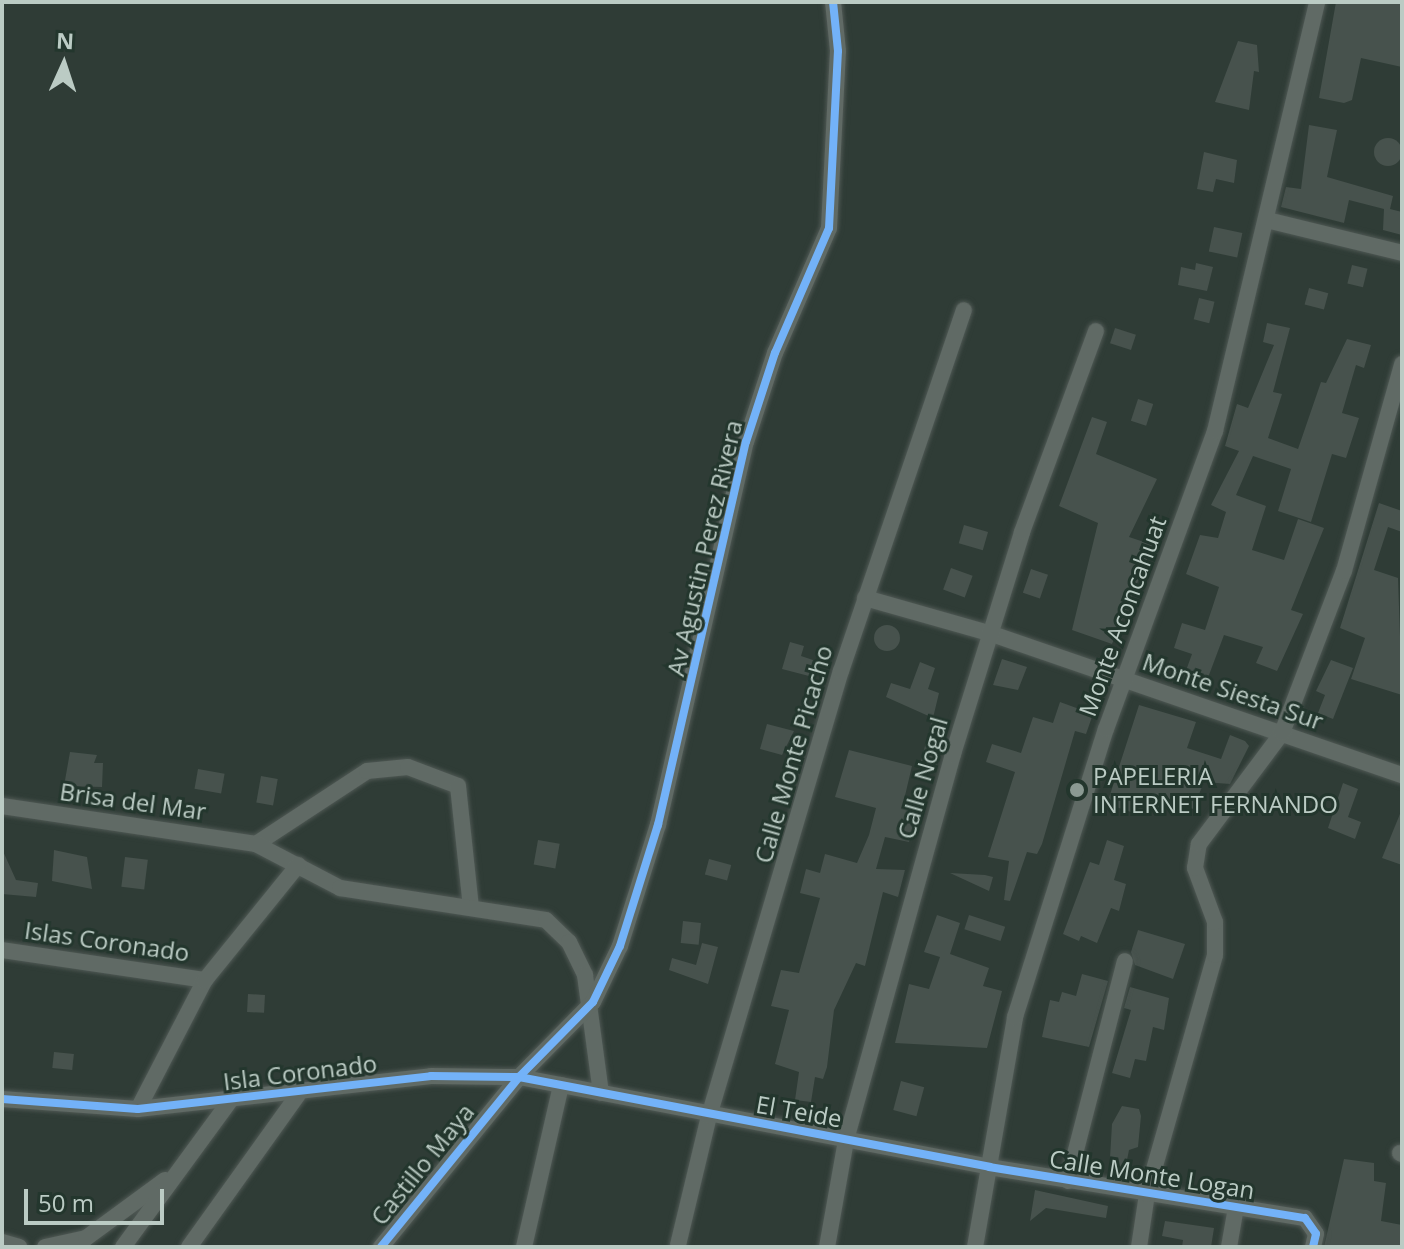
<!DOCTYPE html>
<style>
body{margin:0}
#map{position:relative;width:1404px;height:1249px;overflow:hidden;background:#2f3c36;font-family:"Open Sans",sans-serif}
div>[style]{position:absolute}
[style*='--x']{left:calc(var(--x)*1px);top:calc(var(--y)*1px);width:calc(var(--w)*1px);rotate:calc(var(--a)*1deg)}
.building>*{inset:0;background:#47524d;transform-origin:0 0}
.round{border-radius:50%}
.roads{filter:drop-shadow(0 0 2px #4f5854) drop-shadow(0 0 2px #4f5854)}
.street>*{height:16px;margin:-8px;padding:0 8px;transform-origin:8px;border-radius:8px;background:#606a65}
.cycleway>*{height:8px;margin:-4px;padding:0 4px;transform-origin:4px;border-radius:4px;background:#73b2f8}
.dots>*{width:22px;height:22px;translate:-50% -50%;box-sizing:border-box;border:4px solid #23362d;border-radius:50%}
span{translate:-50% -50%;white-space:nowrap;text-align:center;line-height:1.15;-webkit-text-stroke:6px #23362d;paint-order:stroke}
.street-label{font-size:24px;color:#bbcbc4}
.poi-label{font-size:24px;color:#bbcbc4}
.left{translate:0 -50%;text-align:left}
.frame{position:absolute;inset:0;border:4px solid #bbcbc4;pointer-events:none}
.north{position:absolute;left:24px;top:24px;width:80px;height:80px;-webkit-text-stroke:6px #23362d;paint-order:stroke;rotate:3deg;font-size:22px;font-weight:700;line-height:32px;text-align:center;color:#bbcbc4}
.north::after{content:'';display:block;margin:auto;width:28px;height:36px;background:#bbcbc4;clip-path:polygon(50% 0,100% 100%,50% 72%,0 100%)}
.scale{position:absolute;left:24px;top:1189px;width:140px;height:36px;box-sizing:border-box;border:4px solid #bbcbc4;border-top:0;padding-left:10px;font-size:24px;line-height:28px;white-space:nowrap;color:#bbcbc4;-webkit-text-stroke:6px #23362d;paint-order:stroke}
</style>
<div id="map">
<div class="building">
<div style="clip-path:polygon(1336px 2px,1402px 2px,1402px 67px,1361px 58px,1352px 100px,1344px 103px,1319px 98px)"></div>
<div style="clip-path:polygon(1238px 41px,1257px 45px,1259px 72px,1254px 71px,1249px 110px,1215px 102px)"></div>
<div style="clip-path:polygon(1309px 125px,1337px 130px,1327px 177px,1393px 196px,1390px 209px,1402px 212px,1402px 235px,1383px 230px,1384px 209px,1349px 200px,1344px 223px,1281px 207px,1286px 187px,1301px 189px)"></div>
<div class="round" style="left:1374px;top:138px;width:28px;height:28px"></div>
<div style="clip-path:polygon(1204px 152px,1237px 160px,1234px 183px,1216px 179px,1213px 192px,1197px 189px)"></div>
<div style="left:1214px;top:227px;width:29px;height:25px;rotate:12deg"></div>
<div style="clip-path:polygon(1196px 263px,1213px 267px,1207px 291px,1178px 285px,1181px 267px,1195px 270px)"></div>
<div style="left:1352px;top:265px;width:16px;height:19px;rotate:14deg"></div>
<div style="left:1309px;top:288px;width:20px;height:17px;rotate:15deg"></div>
<div style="left:1199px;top:298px;width:16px;height:22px;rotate:14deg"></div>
<div style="clip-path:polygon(1267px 323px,1290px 328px,1273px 392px,1282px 394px,1268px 438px,1298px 449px,1321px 382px,1326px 383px,1347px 339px,1371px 345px,1364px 368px,1356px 365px,1342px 413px,1359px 418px,1346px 458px,1332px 454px,1311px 522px,1278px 511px,1291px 469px,1253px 456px,1236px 495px,1266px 506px,1252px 550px,1284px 560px,1298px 519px,1324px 528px,1291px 610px,1303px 614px,1277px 671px,1256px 663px,1263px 647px,1224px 635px,1206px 683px,1184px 676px,1192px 654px,1174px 648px,1182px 623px,1205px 630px,1219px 587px,1186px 574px,1200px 535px,1218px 538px,1226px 512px,1211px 505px,1239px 451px,1225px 446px,1237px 404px,1248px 408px,1274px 345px,1263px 342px)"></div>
<div style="left:1115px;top:328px;width:22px;height:16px;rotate:18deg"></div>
<div style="left:1138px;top:399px;width:16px;height:23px;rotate:18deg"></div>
<div style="clip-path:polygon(1092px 417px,1107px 422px,1096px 454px,1157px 479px,1129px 537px,1153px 545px,1112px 644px,1072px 630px,1098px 523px,1059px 506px)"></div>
<div style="clip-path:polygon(1379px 503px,1402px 511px,1402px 532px,1388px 527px,1374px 570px,1398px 578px,1402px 695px,1351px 679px,1365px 638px,1340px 628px)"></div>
<div style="left:964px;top:525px;width:25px;height:19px;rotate:16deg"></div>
<div style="left:951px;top:568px;width:23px;height:23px;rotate:20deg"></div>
<div style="left:1031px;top:569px;width:18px;height:25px;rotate:19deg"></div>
<div class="round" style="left:874px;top:625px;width:26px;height:26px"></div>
<div style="clip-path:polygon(790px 642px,804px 646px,801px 656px,813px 660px,809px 676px,782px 669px)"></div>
<div style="clip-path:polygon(1002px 659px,1027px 667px,1018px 690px,993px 685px)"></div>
<div style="clip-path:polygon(1331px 660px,1353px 668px,1333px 719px,1318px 713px,1325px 695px,1316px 691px)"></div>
<div style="clip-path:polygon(920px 662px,935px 668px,928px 689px,939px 693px,933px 718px,886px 697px,891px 683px,910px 689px)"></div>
<div style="clip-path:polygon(1060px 702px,1093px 714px,1086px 734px,1075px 731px,1042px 844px,1037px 854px,1027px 852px,1010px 901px,1004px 900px,1009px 861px,988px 857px,1015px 772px,986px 762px,992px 744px,1021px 753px,1033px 717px,1053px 723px)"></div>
<div style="clip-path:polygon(1139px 705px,1196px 722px,1187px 748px,1221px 759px,1230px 735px,1245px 741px,1249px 746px,1230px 784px,1204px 782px,1193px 809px,1169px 799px,1164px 813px,1144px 807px,1137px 814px,1107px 804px)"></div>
<div style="left:932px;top:720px;width:16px;height:49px;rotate:15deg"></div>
<div style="clip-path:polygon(767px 724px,794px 731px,782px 755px,760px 749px)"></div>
<div style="clip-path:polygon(849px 750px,912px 766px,904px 800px,920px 804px,909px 842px,885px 837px,876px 869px,905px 870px,898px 897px,883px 892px,865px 966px,856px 963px,834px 1010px,827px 1067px,823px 1079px,815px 1077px,811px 1102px,795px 1100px,799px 1072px,775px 1064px,789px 1010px,771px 1006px,781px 970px,799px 973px,820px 898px,800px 893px,806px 869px,820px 873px,825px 854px,857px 863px,869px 835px,876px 808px,835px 797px)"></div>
<div style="clip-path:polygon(70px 752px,97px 755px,94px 763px,103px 763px,102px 787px,64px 786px)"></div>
<div style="left:198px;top:769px;width:27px;height:20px;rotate:10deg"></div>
<div style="left:261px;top:776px;width:17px;height:27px;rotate:10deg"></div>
<div style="clip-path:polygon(1343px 783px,1358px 789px,1348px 817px,1361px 822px,1355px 839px,1328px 828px)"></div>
<div style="clip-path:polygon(1402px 809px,1402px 865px,1382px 858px)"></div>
<div style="left:538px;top:840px;width:22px;height:25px;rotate:10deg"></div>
<div style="clip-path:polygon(1107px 840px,1124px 846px,1114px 880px,1126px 884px,1119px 911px,1111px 908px,1097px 943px,1081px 936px,1079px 941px,1063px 934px,1090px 862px,1099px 865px)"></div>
<div style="clip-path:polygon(2px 849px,16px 880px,38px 883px,36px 897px,2px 894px)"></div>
<div style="clip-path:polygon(54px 850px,87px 857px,92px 889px,52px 881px)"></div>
<div style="left:125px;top:857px;width:23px;height:30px;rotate:7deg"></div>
<div style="left:709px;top:859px;width:23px;height:16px;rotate:15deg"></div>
<div style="clip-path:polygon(950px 873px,985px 875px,993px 877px,989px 891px)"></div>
<div style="clip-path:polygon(937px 915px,960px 923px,950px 954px,989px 968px,983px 986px,1002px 991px,987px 1048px,895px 1043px,909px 984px,929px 989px,940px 957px,924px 952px)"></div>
<div style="left:969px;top:915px;width:38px;height:15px;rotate:18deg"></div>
<div style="left:683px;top:921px;width:18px;height:22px;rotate:6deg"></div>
<div style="clip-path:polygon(1138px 930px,1185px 944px,1173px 979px,1135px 965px,1131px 952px)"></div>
<div style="clip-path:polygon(702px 943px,718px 947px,708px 984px,669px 970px,672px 958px,696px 965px)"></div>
<div style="clip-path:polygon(1082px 974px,1108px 981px,1089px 1047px,1042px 1037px,1050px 1000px,1059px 1002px,1062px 992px,1076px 996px)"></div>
<div style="clip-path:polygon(1130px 987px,1169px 998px,1164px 1030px,1153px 1027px,1146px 1061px,1135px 1059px,1130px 1078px,1112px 1073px,1131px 1010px,1124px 1008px)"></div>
<div style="left:248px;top:994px;width:17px;height:18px;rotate:3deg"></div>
<div style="left:54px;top:1052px;width:20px;height:16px;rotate:6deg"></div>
<div style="left:901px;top:1081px;width:24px;height:30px;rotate:15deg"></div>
<div style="clip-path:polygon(1122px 1106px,1139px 1109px,1141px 1116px,1138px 1147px,1129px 1150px,1125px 1170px,1111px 1168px,1110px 1158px,1112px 1124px)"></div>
<div style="clip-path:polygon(1344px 1159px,1374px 1163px,1374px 1181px,1386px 1183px,1381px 1221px,1402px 1225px,1402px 1247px,1324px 1247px)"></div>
<div style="clip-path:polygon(1035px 1190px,1108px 1206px,1106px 1218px,1046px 1208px,1030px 1221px)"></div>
<div style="clip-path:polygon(1165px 1221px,1214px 1228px,1211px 1247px,1182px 1247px,1183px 1240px,1162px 1236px)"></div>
</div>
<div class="roads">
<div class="street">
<div style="--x:1267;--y:220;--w:139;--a:13.7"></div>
<div style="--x:865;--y:598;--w:132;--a:15.8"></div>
<div style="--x:992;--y:634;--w:434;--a:19"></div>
<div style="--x:2;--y:806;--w:257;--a:8.5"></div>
<div style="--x:256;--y:844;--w:133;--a:-33.3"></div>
<div style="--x:367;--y:771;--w:41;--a:-5.6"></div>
<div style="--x:408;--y:767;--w:53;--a:20.8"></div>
<div style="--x:458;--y:786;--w:122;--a:83.9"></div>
<div style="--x:256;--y:844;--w:95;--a:27.6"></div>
<div style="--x:340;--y:888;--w:208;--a:8.8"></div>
<div style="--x:546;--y:920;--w:32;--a:44"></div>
<div style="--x:569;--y:942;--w:37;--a:64"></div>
<div style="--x:585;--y:975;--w:119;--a:82.3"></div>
<div style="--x:2;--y:950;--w:205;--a:8.4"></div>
<div style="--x:2;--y:1099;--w:136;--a:4.2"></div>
<div style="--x:138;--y:1109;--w:295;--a:-6.4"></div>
<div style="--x:431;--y:1076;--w:88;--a:0.7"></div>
<div style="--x:519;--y:1077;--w:479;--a:10.8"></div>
<div style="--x:989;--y:1167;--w:320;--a:9.2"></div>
<div style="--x:1305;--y:1218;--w:19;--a:55"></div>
<div style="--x:1316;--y:1234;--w:13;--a:103"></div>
<div style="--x:138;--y:1109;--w:145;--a:-62.6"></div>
<div style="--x:205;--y:980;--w:148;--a:-51"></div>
<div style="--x:1400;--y:1153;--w:2;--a:27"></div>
<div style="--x:1068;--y:1181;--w:227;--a:-75.5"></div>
<div style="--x:2;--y:1242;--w:18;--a:16"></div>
<div style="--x:678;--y:1245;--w:133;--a:-76.5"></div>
<div style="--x:709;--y:1116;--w:464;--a:-73.5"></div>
<div style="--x:841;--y:671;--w:381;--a:-71.2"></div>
<div style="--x:45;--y:1247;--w:42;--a:-12.4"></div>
<div style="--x:86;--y:1238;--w:98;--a:-36.3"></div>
<div style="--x:123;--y:1247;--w:180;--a:-53.8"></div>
<div style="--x:189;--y:1247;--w:191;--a:-54.4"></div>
<div style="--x:381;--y:1247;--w:219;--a:-50.9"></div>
<div style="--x:519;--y:1077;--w:105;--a:-45.4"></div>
<div style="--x:593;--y:1002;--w:62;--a:-64.3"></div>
<div style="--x:620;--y:946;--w:127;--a:-72.6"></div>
<div style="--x:658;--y:825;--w:393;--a:-77.1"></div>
<div style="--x:746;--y:442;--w:94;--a:-72"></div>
<div style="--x:775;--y:353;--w:136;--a:-66.6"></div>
<div style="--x:829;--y:228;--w:177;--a:-87.1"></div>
<div style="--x:838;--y:51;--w:49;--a:-95.8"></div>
<div style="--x:524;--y:1247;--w:166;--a:-77.1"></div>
<div style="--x:827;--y:1247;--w:109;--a:-79.9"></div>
<div style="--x:846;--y:1140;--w:401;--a:-74.5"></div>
<div style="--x:953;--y:754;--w:232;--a:-72.7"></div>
<div style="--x:1022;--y:532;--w:214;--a:-69.8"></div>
<div style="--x:975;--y:1247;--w:233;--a:-80.1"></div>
<div style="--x:1015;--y:1017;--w:302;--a:-72.5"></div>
<div style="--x:1106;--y:729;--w:317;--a:-69.9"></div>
<div style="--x:1215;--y:431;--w:441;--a:-76.6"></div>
<div style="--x:1139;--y:1247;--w:54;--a:-81.4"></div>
<div style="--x:1147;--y:1194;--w:248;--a:-74.1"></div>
<div style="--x:1215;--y:955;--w:33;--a:-90"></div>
<div style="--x:1215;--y:922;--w:58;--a:-110.3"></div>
<div style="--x:1195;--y:868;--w:24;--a:-81"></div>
<div style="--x:1199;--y:844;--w:139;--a:-53.2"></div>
<div style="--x:1282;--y:733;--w:173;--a:-69.1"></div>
<div style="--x:1344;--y:571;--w:215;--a:-74.3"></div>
<div style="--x:1229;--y:1247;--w:40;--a:-80"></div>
</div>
</div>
<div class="cycleway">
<div style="--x:2;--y:1099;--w:136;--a:4.2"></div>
<div style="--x:138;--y:1109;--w:295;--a:-6.4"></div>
<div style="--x:431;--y:1076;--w:88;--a:0.7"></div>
<div style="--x:519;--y:1077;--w:479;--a:10.8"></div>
<div style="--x:989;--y:1167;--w:320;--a:9.2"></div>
<div style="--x:1305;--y:1218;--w:19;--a:55"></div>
<div style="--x:1316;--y:1234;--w:13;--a:103"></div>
<div style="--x:381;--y:1247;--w:219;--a:-50.9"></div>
<div style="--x:519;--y:1077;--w:105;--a:-45.4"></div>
<div style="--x:593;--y:1002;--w:62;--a:-64.3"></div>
<div style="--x:620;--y:946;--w:127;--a:-72.6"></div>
<div style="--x:658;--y:825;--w:393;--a:-77.1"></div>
<div style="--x:746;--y:442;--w:94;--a:-72"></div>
<div style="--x:775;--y:353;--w:136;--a:-66.6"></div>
<div style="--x:829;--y:228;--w:177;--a:-87.1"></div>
<div style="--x:838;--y:51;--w:49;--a:-95.8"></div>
</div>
<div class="dots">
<div style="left:1077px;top:790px;background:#8a9992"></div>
</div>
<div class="street-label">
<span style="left:704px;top:548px;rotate:-77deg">Av Agustin Perez Rivera</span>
<span style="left:1122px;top:616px;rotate:-70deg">Monte Aconcahuat</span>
<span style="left:1233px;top:691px;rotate:19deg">Monte Siesta Sur</span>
<span style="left:793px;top:754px;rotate:-74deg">Calle Monte Picacho</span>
<span style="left:922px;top:778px;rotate:-74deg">Calle Nogal</span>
<span style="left:133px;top:801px;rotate:8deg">Brisa del Mar</span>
<span style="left:107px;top:941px;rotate:8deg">Islas Coronado</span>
<span style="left:300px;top:1072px;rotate:-7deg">Isla Coronado</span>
<span style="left:799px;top:1111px;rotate:10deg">El Teide</span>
<span style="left:422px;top:1164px;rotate:-51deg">Castillo Maya</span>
<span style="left:1152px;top:1174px;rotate:9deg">Calle Monte Logan</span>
</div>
<div class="poi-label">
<span class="left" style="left:1093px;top:790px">PAPELERIA<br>INTERNET FERNANDO</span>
</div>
<div class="frame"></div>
<div class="north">N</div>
<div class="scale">50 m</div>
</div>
